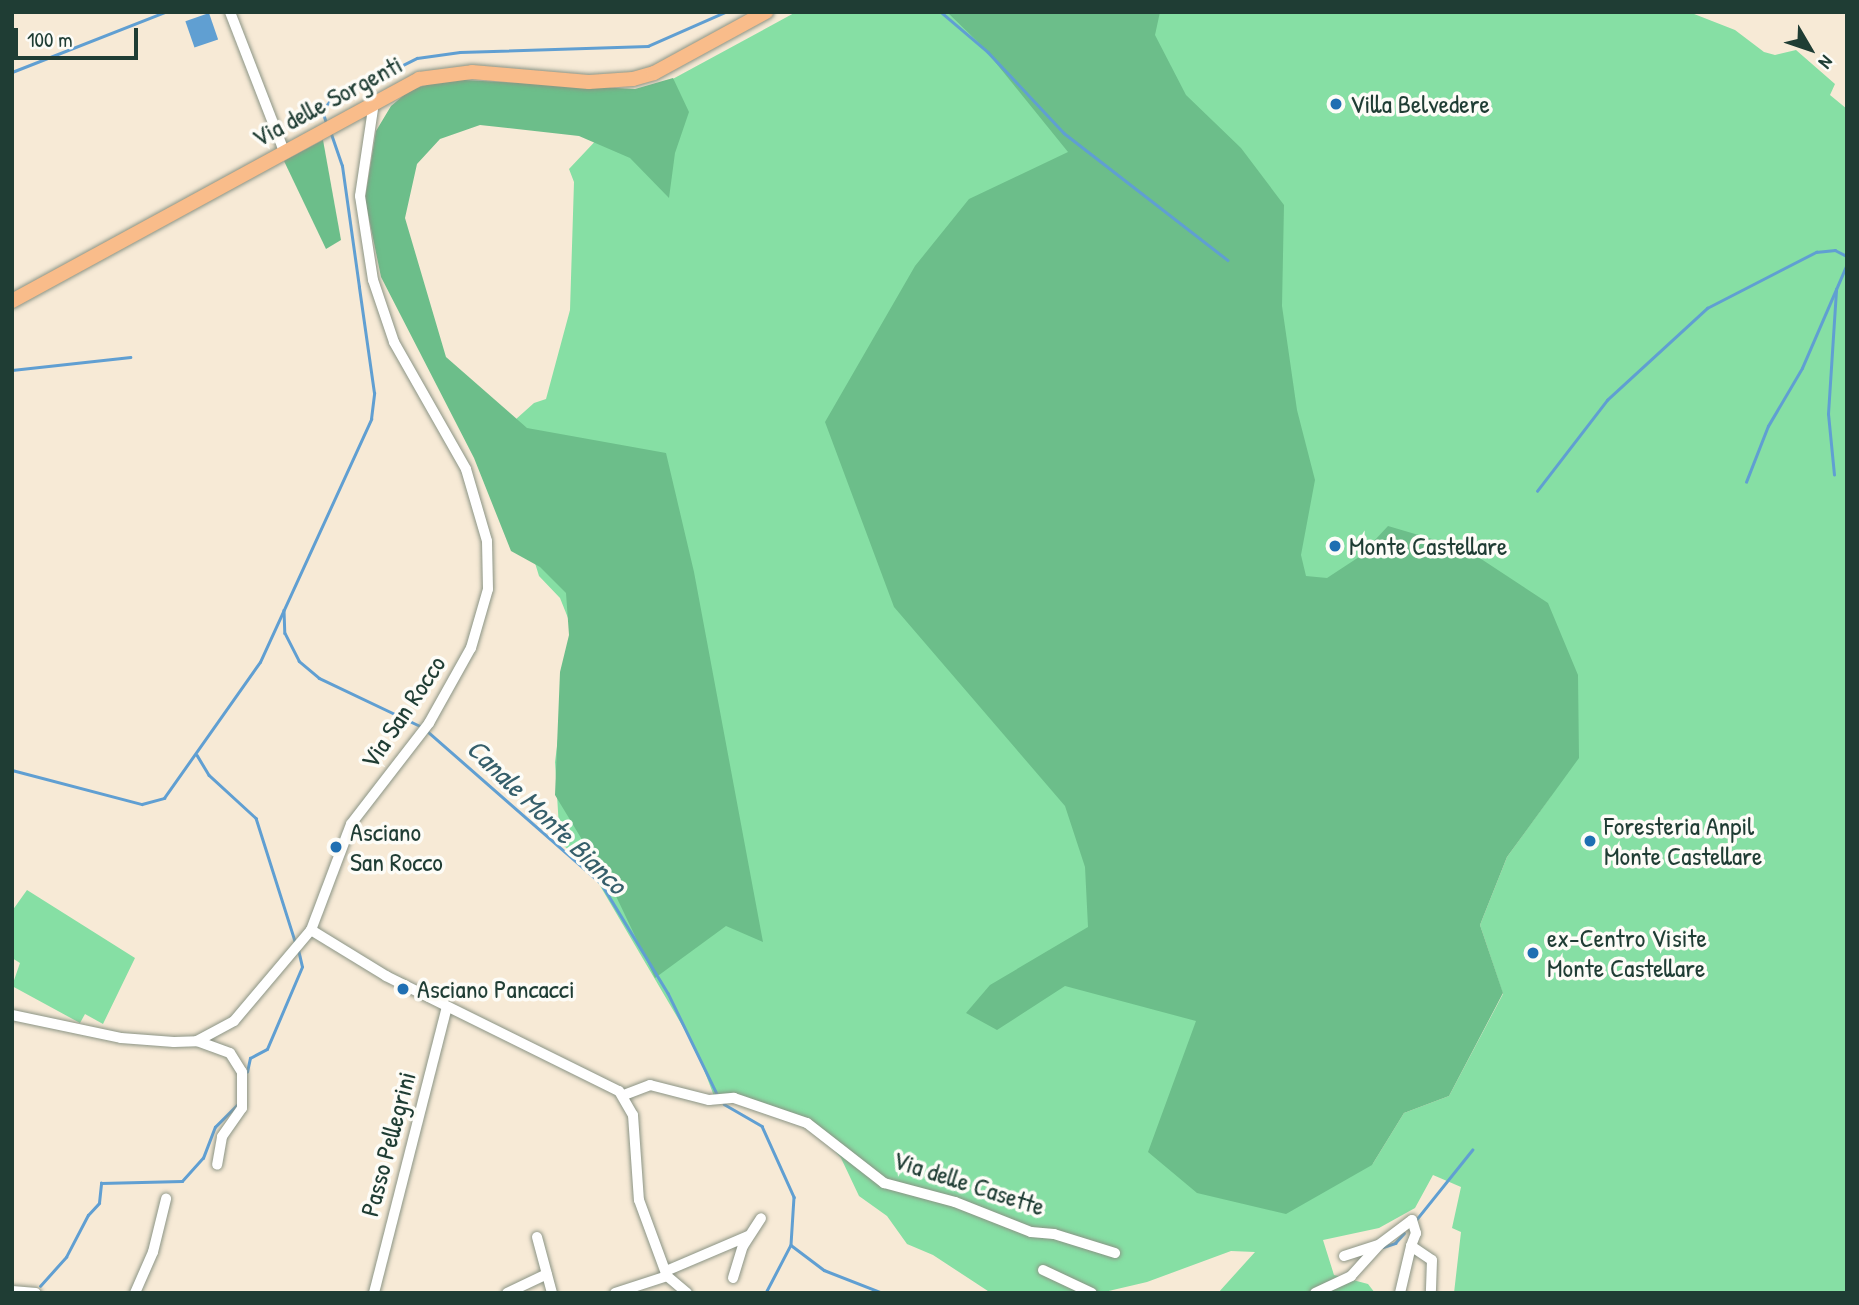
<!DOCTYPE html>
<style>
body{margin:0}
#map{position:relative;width:1859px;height:1305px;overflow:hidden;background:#f7ead6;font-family:"Patrick Hand",sans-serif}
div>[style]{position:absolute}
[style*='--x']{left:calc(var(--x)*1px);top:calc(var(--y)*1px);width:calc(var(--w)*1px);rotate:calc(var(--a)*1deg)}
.green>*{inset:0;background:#86dfa4}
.forest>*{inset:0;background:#6cbe8a}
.water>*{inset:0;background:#609fd2;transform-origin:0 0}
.stream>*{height:2.5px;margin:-1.25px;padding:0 1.25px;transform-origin:1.25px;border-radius:1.25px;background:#609fd2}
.roads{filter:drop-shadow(0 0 2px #8b9485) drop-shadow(0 0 2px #8b9485)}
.minor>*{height:10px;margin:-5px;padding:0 5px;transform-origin:5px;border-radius:5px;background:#fff}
.major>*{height:14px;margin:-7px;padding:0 7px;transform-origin:7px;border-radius:7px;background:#f9bc8a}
.dots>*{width:19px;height:19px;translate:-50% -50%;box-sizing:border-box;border:4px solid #fdfcf7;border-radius:50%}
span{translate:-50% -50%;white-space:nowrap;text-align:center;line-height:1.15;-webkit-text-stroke:7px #fdfcf7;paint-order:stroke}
.street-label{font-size:26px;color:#1f3d34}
.poi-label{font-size:26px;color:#1f3d34}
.left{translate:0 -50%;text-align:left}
.water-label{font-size:28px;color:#365f6b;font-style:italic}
.frame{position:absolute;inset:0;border:14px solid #1f3d34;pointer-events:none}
.north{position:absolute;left:1775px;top:14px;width:70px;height:70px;-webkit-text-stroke:5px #fdfcf7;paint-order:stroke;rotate:129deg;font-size:19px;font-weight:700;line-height:28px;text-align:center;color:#1f3d34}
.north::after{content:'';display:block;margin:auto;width:24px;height:32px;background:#1f3d34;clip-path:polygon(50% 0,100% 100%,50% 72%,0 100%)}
.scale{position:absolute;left:14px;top:28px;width:124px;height:32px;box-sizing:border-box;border:4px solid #1f3d34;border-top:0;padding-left:9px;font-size:21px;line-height:24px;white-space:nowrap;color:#1f3d34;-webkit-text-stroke:5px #fdfcf7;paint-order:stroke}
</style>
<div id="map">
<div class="green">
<div style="clip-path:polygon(evenodd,796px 12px,1689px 12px,1735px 30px,1764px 52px,1775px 55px,1796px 50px,1835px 84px,1830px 95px,1847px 109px,1847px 1293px,1454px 1293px,1461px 1232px,1452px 1228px,1461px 1187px,1433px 1175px,1415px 1208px,1379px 1228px,1323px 1240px,1334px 1275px,1368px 1284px,1375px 1293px,1218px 1293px,1255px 1252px,1231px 1251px,1147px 1282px,1100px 1293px,991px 1293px,933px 1255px,907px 1244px,887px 1216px,859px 1196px,841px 1158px,809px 1122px,740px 1097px,714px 1096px,696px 1049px,599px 884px,579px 858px,555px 839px,559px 828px,555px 762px,572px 628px,560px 598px,539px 576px,527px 537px,515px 420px,534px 403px,546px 399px,570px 310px,574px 182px,569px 169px,602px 134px,669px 81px,796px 12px,1537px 779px,1551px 796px,1507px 857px,1480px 925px,1503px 994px,1449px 1096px,1404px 1113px,1372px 1165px,1537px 779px)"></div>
<div style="clip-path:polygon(27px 890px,135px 958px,103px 1024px,85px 1014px,80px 1023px,12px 986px,20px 963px,12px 958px,12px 911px)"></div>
</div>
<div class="forest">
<div style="clip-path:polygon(947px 12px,1160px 12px,1155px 35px,1186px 95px,1241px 148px,1284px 205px,1282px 306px,1297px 410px,1315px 480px,1301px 555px,1306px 576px,1327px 578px,1359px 557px,1388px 526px,1466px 549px,1548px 603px,1578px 675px,1579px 758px,1507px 857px,1480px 925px,1503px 993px,1449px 1096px,1404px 1113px,1372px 1165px,1286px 1214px,1197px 1193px,1148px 1152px,1196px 1021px,1065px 986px,997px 1030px,966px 1013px,990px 985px,1088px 927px,1085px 867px,1065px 806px,894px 607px,825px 422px,915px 266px,969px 199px,1068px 152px,983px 47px)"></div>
<div style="clip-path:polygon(673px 78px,689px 112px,675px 153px,669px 198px,630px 158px,579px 136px,480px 125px,440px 139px,417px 164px,405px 218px,446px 357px,527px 428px,666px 453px,694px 572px,763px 942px,726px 926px,655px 978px,615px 894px,555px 795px,560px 672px,569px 635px,566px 593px,540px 567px,511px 551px,474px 458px,381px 277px,365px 199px,376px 131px,391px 106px,410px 90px,446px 79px,635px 89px)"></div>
<div style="clip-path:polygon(323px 140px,341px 240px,326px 249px,284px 161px)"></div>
</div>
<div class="water">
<div style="left:209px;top:13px;width:28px;height:25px;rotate:71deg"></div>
</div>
<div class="stream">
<div style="--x:941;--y:12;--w:62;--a:40.4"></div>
<div style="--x:988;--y:52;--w:111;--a:46.8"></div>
<div style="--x:1064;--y:133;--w:207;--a:37.8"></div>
<div style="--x:12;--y:72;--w:164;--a:-21.4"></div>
<div style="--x:326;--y:123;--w:13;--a:-108"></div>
<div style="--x:322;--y:111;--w:11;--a:-52"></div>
<div style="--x:329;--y:102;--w:98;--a:-26.6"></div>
<div style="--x:417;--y:58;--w:43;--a:-7.9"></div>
<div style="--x:460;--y:52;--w:188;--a:-1.8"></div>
<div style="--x:648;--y:46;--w:84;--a:-23.8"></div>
<div style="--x:12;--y:370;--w:119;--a:-6.3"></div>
<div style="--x:1834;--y:475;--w:61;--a:-95.6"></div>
<div style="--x:1828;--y:414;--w:125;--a:-86.3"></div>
<div style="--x:1746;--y:482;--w:60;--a:-68.6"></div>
<div style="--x:1768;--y:426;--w:67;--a:-59.6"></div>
<div style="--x:1802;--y:368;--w:113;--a:-66.6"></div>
<div style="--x:1537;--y:491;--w:115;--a:-52.4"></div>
<div style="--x:1607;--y:400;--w:136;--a:-42.6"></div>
<div style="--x:1707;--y:308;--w:123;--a:-27.2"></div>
<div style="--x:1816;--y:252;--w:19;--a:-6"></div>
<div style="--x:1835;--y:250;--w:13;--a:27"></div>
<div style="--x:284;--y:610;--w:23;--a:88"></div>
<div style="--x:285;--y:633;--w:31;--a:63"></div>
<div style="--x:299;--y:661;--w:26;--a:40"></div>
<div style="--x:319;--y:678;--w:112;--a:25.4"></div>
<div style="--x:426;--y:730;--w:232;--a:41.2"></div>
<div style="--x:601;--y:883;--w:129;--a:58.7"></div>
<div style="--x:668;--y:993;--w:114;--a:64.1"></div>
<div style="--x:197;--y:755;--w:23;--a:59"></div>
<div style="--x:209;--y:775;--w:64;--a:42.5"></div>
<div style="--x:256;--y:818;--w:132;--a:72.4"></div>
<div style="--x:12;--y:770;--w:134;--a:14.7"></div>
<div style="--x:142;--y:804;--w:23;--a:-15"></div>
<div style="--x:164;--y:798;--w:166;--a:-54.8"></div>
<div style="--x:260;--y:662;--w:267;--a:-65.4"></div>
<div style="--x:371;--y:419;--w:26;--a:-83"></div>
<div style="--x:374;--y:393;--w:107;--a:-98.1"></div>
<div style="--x:359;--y:287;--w:122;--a:-98"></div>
<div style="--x:342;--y:166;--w:36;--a:-109"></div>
<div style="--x:247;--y:1072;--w:14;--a:-78"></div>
<div style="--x:250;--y:1058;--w:19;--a:-28"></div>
<div style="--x:267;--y:1049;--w:89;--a:-66.9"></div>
<div style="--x:302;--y:967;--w:17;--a:-103"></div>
<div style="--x:724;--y:1104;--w:44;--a:30.1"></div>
<div style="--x:762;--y:1126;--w:78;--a:65.7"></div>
<div style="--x:794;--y:1197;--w:48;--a:93.6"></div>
<div style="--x:791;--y:1245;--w:54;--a:117.5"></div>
<div style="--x:1416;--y:1220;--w:90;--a:-51.3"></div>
<div style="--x:791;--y:1245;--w:41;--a:37.1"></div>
<div style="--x:824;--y:1270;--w:63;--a:21.3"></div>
<div style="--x:1383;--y:1247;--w:13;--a:-18"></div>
<div style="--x:1395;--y:1243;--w:13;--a:-48"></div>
<div style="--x:40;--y:1286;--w:39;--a:-48"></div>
<div style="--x:66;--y:1257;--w:47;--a:-62.4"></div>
<div style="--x:88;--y:1215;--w:16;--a:-47"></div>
<div style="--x:99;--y:1203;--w:20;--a:-84"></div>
<div style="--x:101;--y:1183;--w:81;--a:-1.4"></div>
<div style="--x:182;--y:1181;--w:31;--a:-48"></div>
<div style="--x:203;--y:1158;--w:33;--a:-69"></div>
<div style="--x:215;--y:1127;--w:34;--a:-45"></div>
</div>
<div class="roads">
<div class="minor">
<div style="--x:230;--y:12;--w:149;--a:68.8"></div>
<div style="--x:311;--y:930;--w:88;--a:31.5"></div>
<div style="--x:386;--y:976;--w:260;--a:26.3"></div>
<div style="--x:619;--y:1091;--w:28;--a:60"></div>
<div style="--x:633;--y:1115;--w:85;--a:86"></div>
<div style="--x:639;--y:1200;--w:81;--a:69.8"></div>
<div style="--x:667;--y:1276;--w:26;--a:40"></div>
<div style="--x:12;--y:1015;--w:111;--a:11.9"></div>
<div style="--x:121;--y:1038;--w:53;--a:4.3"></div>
<div style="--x:174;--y:1042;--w:23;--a:-2"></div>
<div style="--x:197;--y:1041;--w:42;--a:-28.4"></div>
<div style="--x:234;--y:1021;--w:119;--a:-49.8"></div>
<div style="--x:311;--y:930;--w:113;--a:-69.3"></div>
<div style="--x:351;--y:824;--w:128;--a:-52.3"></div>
<div style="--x:429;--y:723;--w:86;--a:-60.8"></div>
<div style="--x:471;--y:648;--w:61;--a:-73.9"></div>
<div style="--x:488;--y:589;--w:48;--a:-91.2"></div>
<div style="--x:487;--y:541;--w:75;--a:-106.3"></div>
<div style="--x:466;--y:469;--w:146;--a:-119.6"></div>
<div style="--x:394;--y:342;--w:65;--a:-108.7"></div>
<div style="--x:373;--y:280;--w:85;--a:-98.8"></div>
<div style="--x:360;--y:196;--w:95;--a:-81.5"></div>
<div style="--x:197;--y:1041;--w:35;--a:20"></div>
<div style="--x:230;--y:1053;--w:22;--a:58"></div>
<div style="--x:242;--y:1072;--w:36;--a:90"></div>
<div style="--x:242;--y:1108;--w:35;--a:125"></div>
<div style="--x:222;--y:1137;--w:28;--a:100"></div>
<div style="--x:624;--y:1095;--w:28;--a:-21"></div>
<div style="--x:650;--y:1085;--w:61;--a:14.3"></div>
<div style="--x:709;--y:1100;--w:25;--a:-5"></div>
<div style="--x:734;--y:1098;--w:77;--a:18.9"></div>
<div style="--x:807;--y:1123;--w:98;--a:37.9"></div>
<div style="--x:884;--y:1183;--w:73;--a:15"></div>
<div style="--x:955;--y:1202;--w:82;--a:21.5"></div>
<div style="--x:1031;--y:1232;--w:23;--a:5"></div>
<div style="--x:1054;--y:1234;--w:64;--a:17.3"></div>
<div style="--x:537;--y:1237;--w:58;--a:75"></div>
<div style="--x:1344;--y:1256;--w:35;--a:-18"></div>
<div style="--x:1043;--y:1270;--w:54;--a:25.1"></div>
<div style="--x:666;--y:1271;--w:89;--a:-23.1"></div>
<div style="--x:733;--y:1278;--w:34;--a:-73"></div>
<div style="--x:743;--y:1246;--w:33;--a:-57"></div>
<div style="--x:12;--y:1291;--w:24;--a:5"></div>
<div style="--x:135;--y:1293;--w:45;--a:-66.3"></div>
<div style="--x:153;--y:1252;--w:55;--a:-76.2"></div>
<div style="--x:374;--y:1293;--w:295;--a:-75.7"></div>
<div style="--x:507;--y:1293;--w:44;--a:-25.4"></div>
<div style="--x:615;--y:1293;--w:55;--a:-18.1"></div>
<div style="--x:1315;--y:1293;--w:40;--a:-25"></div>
<div style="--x:1351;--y:1276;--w:43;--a:-47.8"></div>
<div style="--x:1380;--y:1244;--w:40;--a:-37"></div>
<div style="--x:1412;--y:1220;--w:14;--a:73"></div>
<div style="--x:1416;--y:1233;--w:14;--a:111"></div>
<div style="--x:1411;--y:1246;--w:25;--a:34"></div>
<div style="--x:1432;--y:1260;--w:33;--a:92"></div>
<div style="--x:1400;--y:1293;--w:48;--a:-76.8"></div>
</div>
<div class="major">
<div style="--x:12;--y:301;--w:464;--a:-28.6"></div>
<div style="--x:419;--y:79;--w:53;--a:-7.5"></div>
<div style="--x:472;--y:72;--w:117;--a:4.9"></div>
<div style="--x:589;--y:82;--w:44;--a:-3.9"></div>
<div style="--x:633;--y:79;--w:22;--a:-16"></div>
<div style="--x:654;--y:73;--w:128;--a:-28.6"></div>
</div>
</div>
<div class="dots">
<div style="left:1336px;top:104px;background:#1f6fb2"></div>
<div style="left:1335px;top:546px;background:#1f6fb2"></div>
<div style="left:1590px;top:841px;background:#1f6fb2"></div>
<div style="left:336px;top:847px;background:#1f6fb2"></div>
<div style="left:1533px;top:953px;background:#1f6fb2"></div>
<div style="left:403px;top:989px;background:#1f6fb2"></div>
</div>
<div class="street-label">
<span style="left:327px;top:101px;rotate:-28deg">Via delle Sorgenti</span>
<span style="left:403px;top:712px;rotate:-56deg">Via San Rocco</span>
<span style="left:388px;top:1144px;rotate:-75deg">Passo Pellegrini</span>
<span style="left:969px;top:1183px;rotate:18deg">Via delle Casette</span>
</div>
<div class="poi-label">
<span class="left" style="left:1350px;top:104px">Villa Belvedere</span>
<span class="left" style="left:1349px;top:546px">Monte Castellare</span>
<span class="left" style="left:1604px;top:841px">Foresteria Anpil<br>Monte Castellare</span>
<span class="left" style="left:350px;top:847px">Asciano<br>San Rocco</span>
<span class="left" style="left:1547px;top:953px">ex-Centro Visite<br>Monte Castellare</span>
<span class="left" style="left:417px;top:989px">Asciano Pancacci</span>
</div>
<div class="water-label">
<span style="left:547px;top:816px;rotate:44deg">Canale Monte Bianco</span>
</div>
<div class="frame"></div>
<div class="north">N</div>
<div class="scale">100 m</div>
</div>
